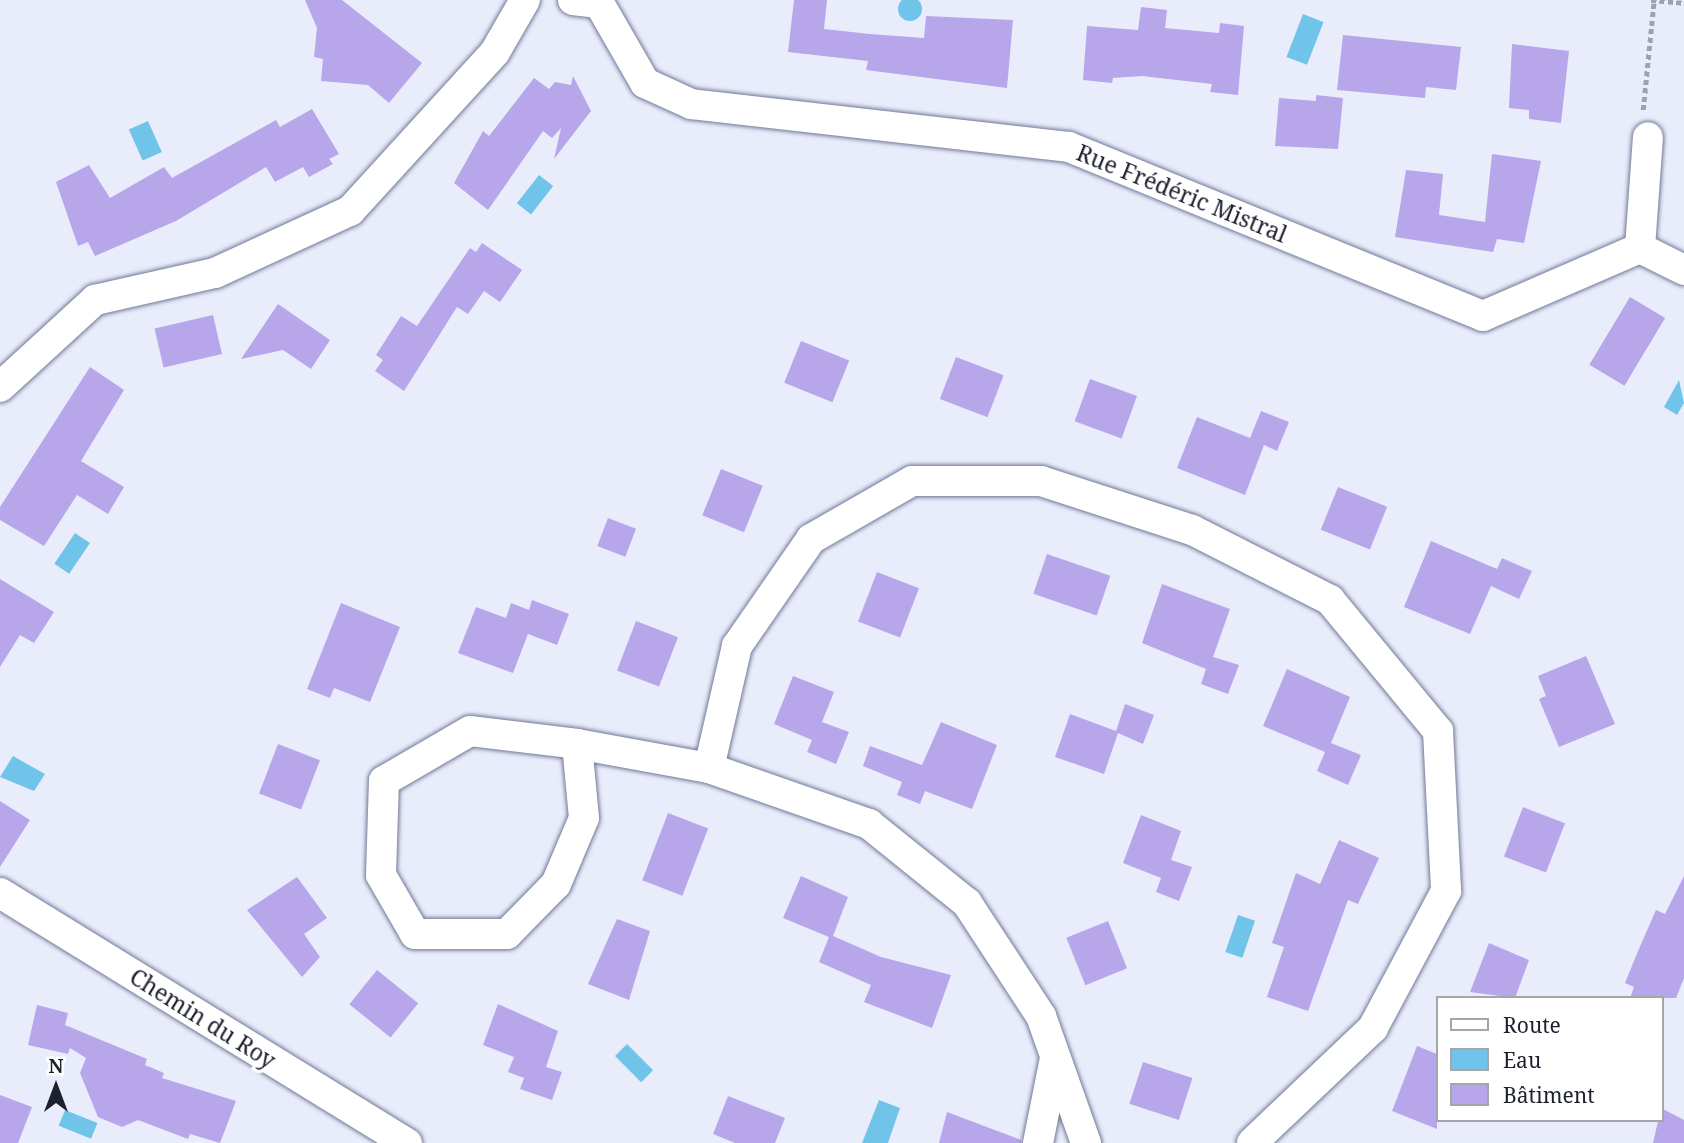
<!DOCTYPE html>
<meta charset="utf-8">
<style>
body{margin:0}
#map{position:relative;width:1684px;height:1143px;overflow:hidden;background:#e9edfb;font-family:"Noto Serif",serif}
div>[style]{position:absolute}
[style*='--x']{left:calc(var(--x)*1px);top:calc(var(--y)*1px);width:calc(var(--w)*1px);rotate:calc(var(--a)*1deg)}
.water>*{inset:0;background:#70c4e9;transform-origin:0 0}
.round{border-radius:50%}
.building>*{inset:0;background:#b8a6ea;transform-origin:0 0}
.path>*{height:4.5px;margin-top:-2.25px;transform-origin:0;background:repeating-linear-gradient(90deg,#9ea2af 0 5px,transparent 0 8.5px)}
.roads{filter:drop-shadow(0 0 2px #717997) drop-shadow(0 0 2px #717997)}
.minor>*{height:30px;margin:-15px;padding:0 15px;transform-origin:15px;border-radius:15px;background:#fff}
span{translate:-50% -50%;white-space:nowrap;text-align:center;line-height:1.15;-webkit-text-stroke:7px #fff;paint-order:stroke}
.street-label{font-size:23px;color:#1d202d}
.legend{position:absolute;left:1436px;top:996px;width:228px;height:126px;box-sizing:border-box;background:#fff;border:2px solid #a5a6ab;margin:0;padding:9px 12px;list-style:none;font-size:21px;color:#1d202d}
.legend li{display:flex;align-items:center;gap:14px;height:35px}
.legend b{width:35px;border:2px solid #a5a6ab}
.north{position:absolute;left:21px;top:1052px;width:70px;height:70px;-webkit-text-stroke:5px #fff;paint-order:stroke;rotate:0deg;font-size:19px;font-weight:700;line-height:28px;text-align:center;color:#1d202d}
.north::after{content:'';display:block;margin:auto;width:24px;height:32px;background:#1d202d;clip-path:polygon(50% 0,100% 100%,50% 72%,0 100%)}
</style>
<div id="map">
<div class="water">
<div class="round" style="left:898px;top:-3px;width:24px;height:24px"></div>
<div style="left:1303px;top:14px;width:22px;height:46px;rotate:21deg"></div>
<div style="left:148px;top:121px;width:34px;height:21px;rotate:66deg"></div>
<div style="left:539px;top:175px;width:18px;height:36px;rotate:38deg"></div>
<div style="clip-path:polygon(1679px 380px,1684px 403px,1677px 415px,1664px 407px)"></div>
<div style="left:75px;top:533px;width:18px;height:37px;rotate:34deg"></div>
<div style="clip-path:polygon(13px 756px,45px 774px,34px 791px,0 777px)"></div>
<div style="left:1238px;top:915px;width:18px;height:39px;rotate:19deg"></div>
<div style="left:627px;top:1044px;width:37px;height:17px;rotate:45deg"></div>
<div style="clip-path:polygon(879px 1100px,900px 1108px,888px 1143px,862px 1143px)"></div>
<div style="left:65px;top:1110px;width:35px;height:17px;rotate:22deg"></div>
</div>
<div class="building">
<div style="clip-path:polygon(305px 0,342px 0,422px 63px,389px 103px,368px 85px,321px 81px,323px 59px,314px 57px,317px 28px)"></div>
<div style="clip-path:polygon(794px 0,827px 0,824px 29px,870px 34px,924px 38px,926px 16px,1013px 20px,1007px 88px,866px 70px,868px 61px,788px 52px)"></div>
<div style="clip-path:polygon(1141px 7px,1167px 10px,1165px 28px,1219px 33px,1220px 23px,1244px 26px,1238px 95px,1210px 92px,1212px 84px,1142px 76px,1113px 78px,1112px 83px,1083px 80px,1087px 26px,1138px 30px)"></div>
<div style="clip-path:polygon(1343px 35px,1461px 47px,1456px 90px,1426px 87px,1425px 98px,1337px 90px)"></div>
<div style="clip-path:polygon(1512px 44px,1569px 51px,1561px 123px,1529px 119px,1529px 110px,1509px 108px)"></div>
<div style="clip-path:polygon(573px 76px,591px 111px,554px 159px,561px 128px,552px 138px,543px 131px,488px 210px,454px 183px,483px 131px,489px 136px,534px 78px,549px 89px,555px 82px,571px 85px)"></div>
<div style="clip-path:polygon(1316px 95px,1343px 98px,1338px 149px,1275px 146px,1279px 98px,1316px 101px)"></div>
<div style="clip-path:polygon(312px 109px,339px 154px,329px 159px,333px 164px,309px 177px,303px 167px,275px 182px,266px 167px,176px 221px,95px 256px,88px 242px,78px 246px,56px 182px,89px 165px,110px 198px,164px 167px,172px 178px,276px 120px,280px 127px)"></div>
<div style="clip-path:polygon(1492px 154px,1541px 161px,1524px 243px,1497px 239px,1493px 252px,1395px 237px,1406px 170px,1443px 174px,1439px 215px,1485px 222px)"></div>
<div style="clip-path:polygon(482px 243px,522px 270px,500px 302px,484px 291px,468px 314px,457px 307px,404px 391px,375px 371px,383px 360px,376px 355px,401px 316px,417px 326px,470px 248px,476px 252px)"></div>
<div style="left:1630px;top:297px;width:41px;height:79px;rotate:31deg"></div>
<div style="clip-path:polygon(278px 304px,330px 340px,311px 369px,283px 350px,241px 359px)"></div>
<div style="left:213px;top:315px;width:40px;height:60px;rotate:77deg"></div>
<div style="left:801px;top:341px;width:52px;height:45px;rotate:22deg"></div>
<div style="left:956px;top:357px;width:51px;height:45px;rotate:21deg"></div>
<div style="clip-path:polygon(90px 367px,124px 390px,81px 461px,124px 487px,108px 514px,77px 495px,44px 546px,0 520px,0 507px)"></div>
<div style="left:1090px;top:379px;width:50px;height:45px;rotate:20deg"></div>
<div style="clip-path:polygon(1261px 411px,1289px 422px,1277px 451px,1264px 445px,1245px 495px,1177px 468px,1197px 417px,1250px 438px)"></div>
<div style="left:721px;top:469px;width:45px;height:50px;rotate:22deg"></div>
<div style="left:1338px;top:487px;width:53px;height:46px;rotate:22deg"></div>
<div style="left:608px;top:518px;width:30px;height:30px;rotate:21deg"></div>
<div style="clip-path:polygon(1431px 541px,1497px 569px,1502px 558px,1532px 571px,1519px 599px,1491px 586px,1470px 634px,1404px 607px)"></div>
<div style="left:1047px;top:554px;width:67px;height:42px;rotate:19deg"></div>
<div style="left:877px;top:572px;width:45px;height:53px;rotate:21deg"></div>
<div style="clip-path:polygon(0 579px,54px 612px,34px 643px,20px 635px,0 667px)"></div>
<div style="clip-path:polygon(1162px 584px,1230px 609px,1213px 657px,1239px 665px,1228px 694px,1201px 684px,1206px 669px,1142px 643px)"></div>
<div style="clip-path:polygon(532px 600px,569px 614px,557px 645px,528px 634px,513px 673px,458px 653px,476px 607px,506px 618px,511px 603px,529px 610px)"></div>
<div style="clip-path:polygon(341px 603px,400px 627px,370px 702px,334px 688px,330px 698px,307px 689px)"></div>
<div style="left:636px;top:621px;width:45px;height:53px;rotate:21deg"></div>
<div style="clip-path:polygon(1586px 656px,1615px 724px,1559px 747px,1539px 699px,1546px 696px,1538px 676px)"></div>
<div style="clip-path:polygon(1287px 669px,1350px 697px,1331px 743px,1361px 755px,1348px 785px,1317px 771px,1325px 752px,1263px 726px)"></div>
<div style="clip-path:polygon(793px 676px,834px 692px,822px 722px,849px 732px,836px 764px,807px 752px,812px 740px,774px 724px)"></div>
<div style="clip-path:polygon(1125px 704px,1154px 715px,1143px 744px,1118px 733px,1104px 774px,1055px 757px,1070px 714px,1116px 731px)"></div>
<div style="clip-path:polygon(941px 722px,997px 745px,972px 809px,925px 791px,920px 804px,897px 795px,902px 782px,863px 766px,870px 746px,922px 765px)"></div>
<div style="left:278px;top:744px;width:45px;height:53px;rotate:21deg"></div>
<div style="clip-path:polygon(0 801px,30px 820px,0 867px)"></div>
<div style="left:1523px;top:807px;width:45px;height:53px;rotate:21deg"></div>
<div style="left:668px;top:813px;width:43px;height:72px;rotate:21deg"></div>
<div style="clip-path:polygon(1141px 815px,1181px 831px,1171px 860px,1192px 867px,1179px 901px,1156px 892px,1161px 878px,1123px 863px)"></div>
<div style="clip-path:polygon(1339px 840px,1379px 858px,1358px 904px,1348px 900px,1308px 1011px,1267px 997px,1284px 947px,1272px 943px,1296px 873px,1320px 884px)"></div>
<div style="clip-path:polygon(801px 876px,848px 897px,833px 936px,881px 957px,951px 975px,932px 1028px,864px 1002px,871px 985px,819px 962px,829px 937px,783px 918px)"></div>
<div style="clip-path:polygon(1684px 876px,1684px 978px,1676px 998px,1630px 998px,1634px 987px,1625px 983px,1638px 951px,1656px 910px,1665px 914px)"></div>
<div style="clip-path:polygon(297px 877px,327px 918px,304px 934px,320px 957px,302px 977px,247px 910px)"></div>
<div style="clip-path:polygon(617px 919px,650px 931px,629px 1000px,588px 984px)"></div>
<div style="left:1108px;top:921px;width:51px;height:45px;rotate:68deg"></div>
<div style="clip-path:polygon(1489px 943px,1529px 960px,1515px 998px,1470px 992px)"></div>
<div style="left:377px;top:970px;width:53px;height:44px;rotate:39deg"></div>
<div style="clip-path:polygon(498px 1004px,558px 1031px,546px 1067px,562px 1072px,552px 1100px,520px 1089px,524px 1078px,508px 1072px,514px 1057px,483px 1045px)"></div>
<div style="clip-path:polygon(37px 1005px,68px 1013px,65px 1025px,147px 1059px,145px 1065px,164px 1073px,162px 1078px,236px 1101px,220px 1143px,190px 1134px,188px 1139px,138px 1120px,122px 1127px,98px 1117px,80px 1073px,86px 1058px,70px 1048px,68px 1054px,28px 1045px)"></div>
<div style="clip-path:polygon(1417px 1046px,1437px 1054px,1437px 1129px,1392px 1111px)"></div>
<div style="left:1143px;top:1062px;width:52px;height:44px;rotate:18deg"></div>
<div style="clip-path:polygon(0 1095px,32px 1107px,18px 1143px,0 1143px)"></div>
<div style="clip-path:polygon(728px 1096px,785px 1118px,775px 1143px,735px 1143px,713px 1134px)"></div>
<div style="clip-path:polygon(1661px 1108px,1684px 1120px,1684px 1143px,1653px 1143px)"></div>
<div style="clip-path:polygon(947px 1112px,1021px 1140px,1021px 1143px,939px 1143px)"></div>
</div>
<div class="path">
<div style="--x:1651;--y:0;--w:33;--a:5"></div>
<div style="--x:1643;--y:110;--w:111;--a:-84.3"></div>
</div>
<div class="roads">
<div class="minor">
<div style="--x:573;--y:0;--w:26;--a:7"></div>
<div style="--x:599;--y:3;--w:92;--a:60.1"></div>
<div style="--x:645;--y:83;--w:51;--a:24.5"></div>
<div style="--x:691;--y:104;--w:380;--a:6.5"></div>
<div style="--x:1069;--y:147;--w:447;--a:22.2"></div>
<div style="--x:1483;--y:316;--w:171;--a:-23.4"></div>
<div style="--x:1640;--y:248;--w:49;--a:26.6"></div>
<div style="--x:1640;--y:248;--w:111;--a:-85.9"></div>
<div style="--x:0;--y:387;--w:129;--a:-42.5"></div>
<div style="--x:95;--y:300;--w:123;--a:-12.7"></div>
<div style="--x:215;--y:273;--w:149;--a:-24.7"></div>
<div style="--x:350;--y:211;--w:215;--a:-47.6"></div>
<div style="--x:495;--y:52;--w:60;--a:-60"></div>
<div style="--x:577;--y:744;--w:74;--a:84.6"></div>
<div style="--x:584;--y:818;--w:72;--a:113"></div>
<div style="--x:556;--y:884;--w:70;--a:134.4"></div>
<div style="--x:507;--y:934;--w:92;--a:180"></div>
<div style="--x:415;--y:934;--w:68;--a:-120"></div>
<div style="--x:381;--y:875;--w:94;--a:-88.2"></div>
<div style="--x:384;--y:781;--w:99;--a:-30.2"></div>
<div style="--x:470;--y:731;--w:108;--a:6.9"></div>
<div style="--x:577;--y:744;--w:134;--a:10.3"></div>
<div style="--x:709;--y:768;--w:170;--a:19.3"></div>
<div style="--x:869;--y:824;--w:126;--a:38.9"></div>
<div style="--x:967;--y:903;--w:135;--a:56.8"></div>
<div style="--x:1041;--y:1016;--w:135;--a:70.5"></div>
<div style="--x:709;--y:768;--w:125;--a:-77.1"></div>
<div style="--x:737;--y:646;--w:130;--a:-55.3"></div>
<div style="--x:811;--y:539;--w:116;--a:-29.9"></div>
<div style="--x:912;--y:481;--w:129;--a:0"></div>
<div style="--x:1041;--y:481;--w:159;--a:18"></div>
<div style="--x:1192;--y:530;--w:155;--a:26.9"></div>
<div style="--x:1330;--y:600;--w:170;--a:50.5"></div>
<div style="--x:1438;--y:731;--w:160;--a:87.1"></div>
<div style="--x:1446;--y:891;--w:155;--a:118.1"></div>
<div style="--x:1373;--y:1028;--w:167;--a:136.5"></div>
<div style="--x:0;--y:893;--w:478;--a:31.6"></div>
<div style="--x:1038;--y:1143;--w:87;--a:-78.7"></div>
</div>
</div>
<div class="street-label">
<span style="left:1182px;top:193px;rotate:22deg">Rue Frédéric Mistral</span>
<span style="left:203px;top:1018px;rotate:32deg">Chemin du Roy</span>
</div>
<ul class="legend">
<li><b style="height:9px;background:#fff"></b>Route</li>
<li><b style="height:19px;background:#70c4e9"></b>Eau</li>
<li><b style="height:19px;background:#b8a6ea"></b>Bâtiment</li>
</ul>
<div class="north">N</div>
</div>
